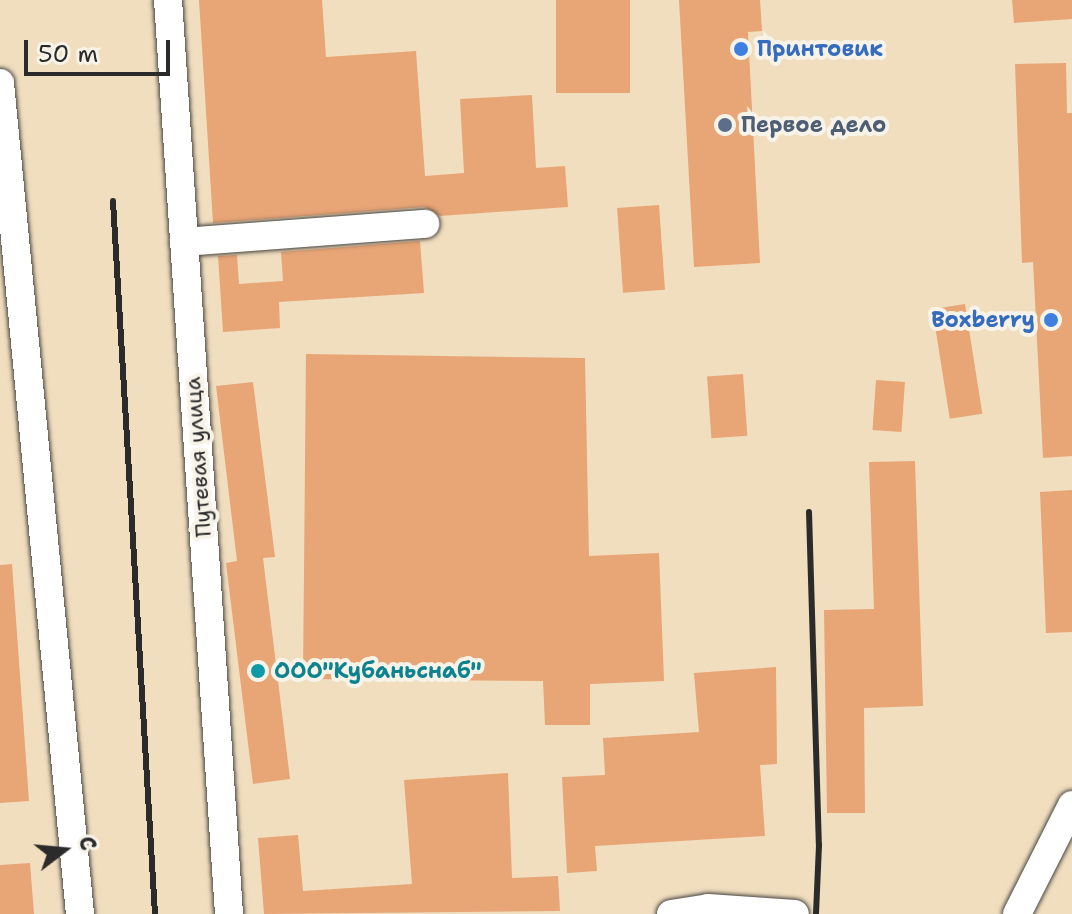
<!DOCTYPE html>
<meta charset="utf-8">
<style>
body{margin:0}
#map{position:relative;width:1072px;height:914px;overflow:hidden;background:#f1debf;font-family:"Shantell Sans",sans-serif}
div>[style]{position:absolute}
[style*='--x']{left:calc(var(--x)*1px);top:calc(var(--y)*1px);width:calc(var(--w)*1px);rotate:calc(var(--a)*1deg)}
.building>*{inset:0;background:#e8a576;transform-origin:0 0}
.roads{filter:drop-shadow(0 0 2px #494641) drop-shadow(0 0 2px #494641)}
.minor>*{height:28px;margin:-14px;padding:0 14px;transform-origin:14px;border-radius:14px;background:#fff}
.rail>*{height:6px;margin:-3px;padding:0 3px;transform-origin:3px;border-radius:3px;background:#2b2b2b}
.dots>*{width:22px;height:22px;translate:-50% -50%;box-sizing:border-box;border:4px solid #f7f3e8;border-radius:50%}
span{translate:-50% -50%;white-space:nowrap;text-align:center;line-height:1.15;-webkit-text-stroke:8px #f7f3e8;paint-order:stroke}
.shop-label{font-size:22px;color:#366cbe;font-weight:700}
.left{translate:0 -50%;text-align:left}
.right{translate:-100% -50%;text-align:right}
.service-label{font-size:22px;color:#4e5e75;font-weight:700}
.street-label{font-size:22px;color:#2b2b2b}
.culture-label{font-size:22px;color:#0d838f;font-weight:700}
.north{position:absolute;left:24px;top:810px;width:80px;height:80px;-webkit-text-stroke:6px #f7f3e8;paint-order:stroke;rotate:74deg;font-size:22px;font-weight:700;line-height:32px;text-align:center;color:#2b2b2b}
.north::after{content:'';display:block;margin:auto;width:28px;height:36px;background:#2b2b2b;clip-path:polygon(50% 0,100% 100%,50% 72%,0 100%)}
.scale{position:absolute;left:24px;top:40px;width:146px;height:36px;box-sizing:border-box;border:4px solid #2b2b2b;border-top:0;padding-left:10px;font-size:24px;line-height:28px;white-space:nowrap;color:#2b2b2b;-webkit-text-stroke:6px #f7f3e8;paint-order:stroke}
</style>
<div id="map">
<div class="building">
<div style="clip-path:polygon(199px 0,322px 0,326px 57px,416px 51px,425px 176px,464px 173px,460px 99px,532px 95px,536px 168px,565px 166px,568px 207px,440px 216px,424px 207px,213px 223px)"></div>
<div style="left:556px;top:0;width:74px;height:93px"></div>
<div style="clip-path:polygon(679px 0,760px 0,762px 31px,748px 32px,760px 263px,694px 267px)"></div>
<div style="clip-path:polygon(1012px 0,1072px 0,1072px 19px,1014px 23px)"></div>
<div style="clip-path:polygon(1066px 63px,1067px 113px,1072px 113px,1072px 456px,1043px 458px,1033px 262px,1022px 263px,1015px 64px)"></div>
<div style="left:659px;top:205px;width:85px;height:42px;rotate:86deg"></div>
<div style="clip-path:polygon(420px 241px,424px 293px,279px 302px,280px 328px,223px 332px,218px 256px,237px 255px,239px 284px,283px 281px,281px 252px)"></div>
<div style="left:965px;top:304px;width:111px;height:33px;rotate:81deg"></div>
<div style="clip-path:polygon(306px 354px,585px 358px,589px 556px,659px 553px,664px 681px,590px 684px,590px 725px,545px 725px,543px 681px,303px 679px)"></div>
<div style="left:743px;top:374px;width:62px;height:36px;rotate:86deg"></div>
<div style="left:876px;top:380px;width:29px;height:50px;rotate:4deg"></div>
<div style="clip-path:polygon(253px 382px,275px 557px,263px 558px,290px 779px,253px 784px,226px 563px,237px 561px,216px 386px)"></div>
<div style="clip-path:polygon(915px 461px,923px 706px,864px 708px,865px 813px,827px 813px,824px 610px,874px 609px,869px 462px)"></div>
<div style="clip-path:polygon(1072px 490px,1072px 632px,1046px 633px,1040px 492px)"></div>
<div style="clip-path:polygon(12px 564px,29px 801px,0 803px,0 565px)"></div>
<div style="clip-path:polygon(776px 667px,777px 764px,760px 765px,765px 836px,595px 846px,597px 871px,567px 873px,562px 777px,605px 775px,603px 738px,699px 732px,694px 673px)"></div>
<div style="clip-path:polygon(508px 773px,512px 878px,558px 876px,560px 911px,264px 914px,258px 838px,298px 835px,303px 891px,412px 884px,404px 780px)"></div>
<div style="clip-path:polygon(30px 863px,34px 914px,0 914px,0 865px)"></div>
</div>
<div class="roads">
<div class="minor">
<div style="--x:168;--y:0;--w:916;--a:86.18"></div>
<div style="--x:0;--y:83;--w:835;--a:84.5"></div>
<div style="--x:184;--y:242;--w:242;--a:-4.3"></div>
<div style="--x:671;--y:914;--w:37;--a:-9"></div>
<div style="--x:708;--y:908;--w:87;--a:3.9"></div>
<div style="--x:1017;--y:914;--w:122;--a:-63.2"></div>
</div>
</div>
<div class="rail">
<div style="--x:113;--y:201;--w:714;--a:86.63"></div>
<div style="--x:809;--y:512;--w:333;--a:88.3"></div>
<div style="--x:819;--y:845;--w:69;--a:92.5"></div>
</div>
<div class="dots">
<div style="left:741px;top:49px;background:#3f7fe0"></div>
<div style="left:725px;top:125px;background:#5c6f8a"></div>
<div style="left:1051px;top:320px;background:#3f7fe0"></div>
<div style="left:258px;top:671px;background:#0f9aa8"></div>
</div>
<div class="shop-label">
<span class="left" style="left:757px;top:49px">Принтовик</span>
<span class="right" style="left:1035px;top:320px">Boxberry</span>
</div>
<div class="service-label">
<span class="left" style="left:741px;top:125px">Первое дело</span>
</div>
<div class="street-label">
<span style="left:198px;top:457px;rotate:-94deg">Путевая улица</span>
</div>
<div class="culture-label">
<span class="left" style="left:274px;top:671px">ООО"Кубаньснаб"</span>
</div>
<div class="north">С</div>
<div class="scale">50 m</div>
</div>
